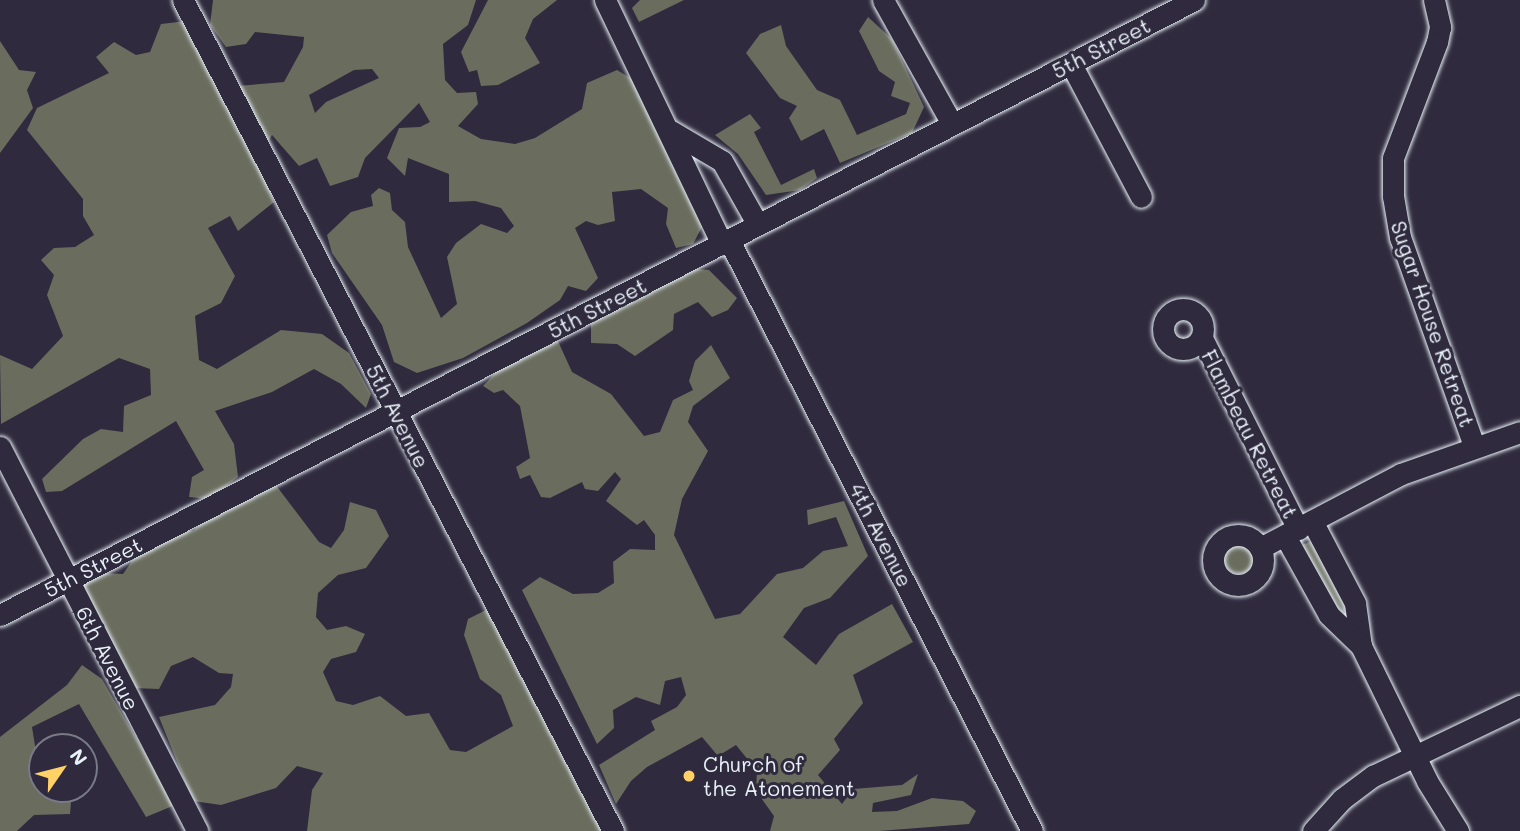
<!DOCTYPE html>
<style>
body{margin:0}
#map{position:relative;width:1520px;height:831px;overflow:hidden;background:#2f2a3d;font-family:Mali,sans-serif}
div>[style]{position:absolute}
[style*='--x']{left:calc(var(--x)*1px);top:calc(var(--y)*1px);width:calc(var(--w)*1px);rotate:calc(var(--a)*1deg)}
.green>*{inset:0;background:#6a6c5e}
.round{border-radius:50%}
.roads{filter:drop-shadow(0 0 2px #e8f1f8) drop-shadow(0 0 2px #e8f1f8)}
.minor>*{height:21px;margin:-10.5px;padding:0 10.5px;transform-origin:10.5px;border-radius:10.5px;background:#2f2a3d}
.minor>.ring{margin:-10.5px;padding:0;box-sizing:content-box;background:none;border:21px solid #2f2a3d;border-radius:50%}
.dots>*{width:19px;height:19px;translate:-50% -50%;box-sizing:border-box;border:4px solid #2f2a3d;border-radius:50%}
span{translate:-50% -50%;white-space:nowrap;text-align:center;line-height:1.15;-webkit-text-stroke:6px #2f2a3d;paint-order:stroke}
.street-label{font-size:21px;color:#e8f1f8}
.poi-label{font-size:21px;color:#e8f1f8}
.left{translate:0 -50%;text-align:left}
.north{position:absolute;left:28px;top:733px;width:70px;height:70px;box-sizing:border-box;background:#2f2a3d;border:2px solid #797a88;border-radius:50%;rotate:55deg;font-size:19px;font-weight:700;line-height:28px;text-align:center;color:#e8f1f8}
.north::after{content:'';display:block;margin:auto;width:24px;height:32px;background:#ffd166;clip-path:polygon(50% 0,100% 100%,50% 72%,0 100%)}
</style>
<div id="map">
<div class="green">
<div style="clip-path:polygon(evenodd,213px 0,476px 0,468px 25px,443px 44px,445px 80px,457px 93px,476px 92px,478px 104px,458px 126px,481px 139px,515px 144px,535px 138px,582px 109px,587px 83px,617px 70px,632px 79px,702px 227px,693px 244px,676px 248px,666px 224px,668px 208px,641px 189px,612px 192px,615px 221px,598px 225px,586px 221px,575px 228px,598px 278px,586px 291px,568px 286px,560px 300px,527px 323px,463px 358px,417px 373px,394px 362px,382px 325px,332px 253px,327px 235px,351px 212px,373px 206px,371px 195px,379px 188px,390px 193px,392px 210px,405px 222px,408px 247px,441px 318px,457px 304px,447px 257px,456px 243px,481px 224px,507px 233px,514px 226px,501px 208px,475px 201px,449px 202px,449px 174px,408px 158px,405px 176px,387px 158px,399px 128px,420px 127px,430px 122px,419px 103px,365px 158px,358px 177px,330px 186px,317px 158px,299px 166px,272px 135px,259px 158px,274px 202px,238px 231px,230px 216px,208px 228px,235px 276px,221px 303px,195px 316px,199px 360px,217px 369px,281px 330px,322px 334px,349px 353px,371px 394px,366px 408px,341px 384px,314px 369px,272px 392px,215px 411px,234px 444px,238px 477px,209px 499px,189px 497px,192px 477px,204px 470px,176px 421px,62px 491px,46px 492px,42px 479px,83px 439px,101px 429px,123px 432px,124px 406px,151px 395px,150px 369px,119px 358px,1px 424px,0 355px,32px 369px,63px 336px,47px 295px,54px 275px,41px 260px,54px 248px,75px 247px,94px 235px,83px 216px,83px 199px,27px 130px,37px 108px,109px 73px,96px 57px,114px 42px,136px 55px,150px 52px,161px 24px,187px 21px,237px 86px,284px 82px,303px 47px,304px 37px,255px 32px,246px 44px,226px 47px,210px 25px,213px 0,372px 69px,379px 78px,326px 102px,315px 113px,309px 95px,354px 70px,372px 69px)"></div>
<div style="clip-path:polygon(488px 0,557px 0,533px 19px,525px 38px,540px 63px,498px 85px,481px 86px,477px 70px,469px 72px,461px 52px)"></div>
<div style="clip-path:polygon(640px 0,684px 0,639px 22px,632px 8px)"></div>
<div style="clip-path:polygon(868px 17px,892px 39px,924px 107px,912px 133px,840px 163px,824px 129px,801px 141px,789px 118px,797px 106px,780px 98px,746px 53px,760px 34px,781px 25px,786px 46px,817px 90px,840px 100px,857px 135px,906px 114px,910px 103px,891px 96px,895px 82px,879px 71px,859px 31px)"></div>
<div style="clip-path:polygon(0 41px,19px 70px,36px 72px,27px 90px,33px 108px,0 153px)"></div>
<div style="clip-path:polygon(750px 114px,761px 128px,754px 132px,781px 185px,814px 169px,817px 178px,800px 190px,766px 195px,738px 154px,715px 135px)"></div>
<div style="clip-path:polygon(686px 268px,709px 270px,737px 298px,728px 310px,712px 317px,698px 302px,674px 314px,673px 330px,635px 356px,617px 344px,591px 343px,591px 319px)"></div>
<div style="clip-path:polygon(557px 339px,572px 372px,611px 394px,644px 436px,660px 432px,673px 400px,693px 390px,689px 381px,695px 361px,711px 345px,730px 378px,693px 406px,688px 422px,708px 451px,682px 499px,674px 535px,715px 619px,740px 614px,777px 574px,803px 568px,823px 551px,848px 546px,836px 517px,808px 525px,807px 510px,844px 501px,868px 556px,830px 598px,804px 608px,783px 637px,816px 665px,839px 634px,892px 604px,913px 642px,853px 675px,863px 703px,834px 739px,840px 750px,818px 775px,842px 804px,853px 789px,902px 785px,918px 774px,911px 795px,873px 803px,872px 812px,897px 811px,932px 798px,963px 801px,976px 811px,969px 824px,879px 831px,770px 831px,774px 816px,756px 791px,757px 771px,736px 745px,718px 756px,702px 737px,647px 767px,631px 781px,616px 804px,599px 765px,655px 730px,651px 721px,677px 707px,686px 695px,681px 677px,665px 681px,660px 705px,636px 697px,613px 710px,614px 728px,597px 744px,522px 590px,540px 577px,573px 594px,598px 593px,614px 583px,613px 562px,630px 549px,655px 550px,655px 535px,644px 520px,637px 525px,606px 501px,621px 479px,615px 472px,598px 491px,585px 489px,582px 482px,550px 498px,541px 497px,530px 475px,520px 479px,516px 467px,530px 458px,520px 406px,503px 390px,494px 393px,483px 386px,498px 370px)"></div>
<div style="clip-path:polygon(275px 484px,319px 542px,331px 548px,344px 530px,350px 502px,376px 510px,389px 536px,366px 568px,338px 575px,318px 593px,316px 617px,327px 630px,346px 626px,365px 634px,356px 652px,331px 659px,323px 672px,336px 701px,353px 705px,380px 696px,406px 716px,429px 713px,450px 750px,466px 752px,513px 726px,501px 695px,480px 679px,464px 635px,468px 619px,490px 608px,605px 831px,307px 831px,312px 790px,323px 773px,297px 766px,276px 788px,221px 805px,193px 801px,159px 717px,215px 705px,231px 687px,233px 674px,219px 673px,193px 657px,171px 666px,159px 689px,133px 688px,79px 586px,101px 573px,123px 574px,138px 552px,177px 531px,193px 531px,205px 520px)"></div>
<div style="clip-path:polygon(1312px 541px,1348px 609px,1341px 613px,1336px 612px,1302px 551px,1302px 545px)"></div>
<div class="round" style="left:1224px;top:544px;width:30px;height:30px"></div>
<div style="clip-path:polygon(82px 665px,102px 679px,175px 805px,146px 817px,79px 704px,32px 727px,42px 789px,72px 791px,70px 814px,34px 815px,17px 831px,0 831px,0 737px,67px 685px)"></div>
</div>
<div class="roads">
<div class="minor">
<div style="--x:183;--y:0;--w:936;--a:62.64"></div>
<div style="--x:605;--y:0;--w:271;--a:64.4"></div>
<div style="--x:883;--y:0;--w:142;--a:60.9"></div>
<div style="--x:1434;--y:0;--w:28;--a:77"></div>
<div style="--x:1440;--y:27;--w:15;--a:101"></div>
<div style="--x:1437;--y:42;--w:124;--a:110.8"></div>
<div style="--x:1393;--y:158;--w:38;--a:90"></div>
<div style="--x:1393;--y:196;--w:42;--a:80.3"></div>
<div style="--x:1400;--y:237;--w:222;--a:70.5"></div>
<div style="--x:1071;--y:64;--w:150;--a:62.2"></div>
<div style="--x:671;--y:131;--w:59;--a:30.5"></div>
<div style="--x:722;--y:161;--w:73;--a:60.6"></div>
<div style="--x:729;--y:240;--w:664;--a:62.86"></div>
<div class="ring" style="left:1163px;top:309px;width:19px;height:19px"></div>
<div style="--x:1202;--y:338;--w:214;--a:63.3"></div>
<div style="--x:0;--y:447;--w:432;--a:62.8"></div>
<div style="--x:1312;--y:521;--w:93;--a:62.3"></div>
<div style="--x:1355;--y:603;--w:43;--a:82.1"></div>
<div style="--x:1361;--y:646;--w:150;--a:63.9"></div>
<div style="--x:1427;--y:781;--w:59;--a:58.2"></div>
<div class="ring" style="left:1213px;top:535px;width:29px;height:29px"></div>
<div style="--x:1285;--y:536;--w:90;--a:60.9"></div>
<div style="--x:1329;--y:615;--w:45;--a:44.1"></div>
<div style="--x:1260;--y:548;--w:159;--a:-27.7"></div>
<div style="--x:1401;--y:474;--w:126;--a:-19.4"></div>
<div style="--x:0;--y:615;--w:1343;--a:-27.25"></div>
<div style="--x:1313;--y:831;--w:43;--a:-47.8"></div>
<div style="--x:1342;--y:799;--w:39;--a:-37"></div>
<div style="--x:1373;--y:776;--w:163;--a:-25.5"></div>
</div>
</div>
<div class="dots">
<div style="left:689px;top:776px;background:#ffd166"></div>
</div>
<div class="street-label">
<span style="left:1101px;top:48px;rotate:-27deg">5th Street</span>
<span style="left:597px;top:308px;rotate:-27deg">5th Street</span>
<span style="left:1433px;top:324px;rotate:71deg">Sugar House Retreat</span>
<span style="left:398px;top:416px;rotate:63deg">5th Avenue</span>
<span style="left:1250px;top:434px;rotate:63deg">Flambeau Retreat</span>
<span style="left:881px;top:535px;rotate:63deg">4th Avenue</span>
<span style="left:93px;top:567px;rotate:-27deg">5th Street</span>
<span style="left:108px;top:658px;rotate:63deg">6th Avenue</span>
</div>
<div class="poi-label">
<span class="left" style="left:703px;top:776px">Church of<br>the Atonement</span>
</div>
<div class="north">N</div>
</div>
